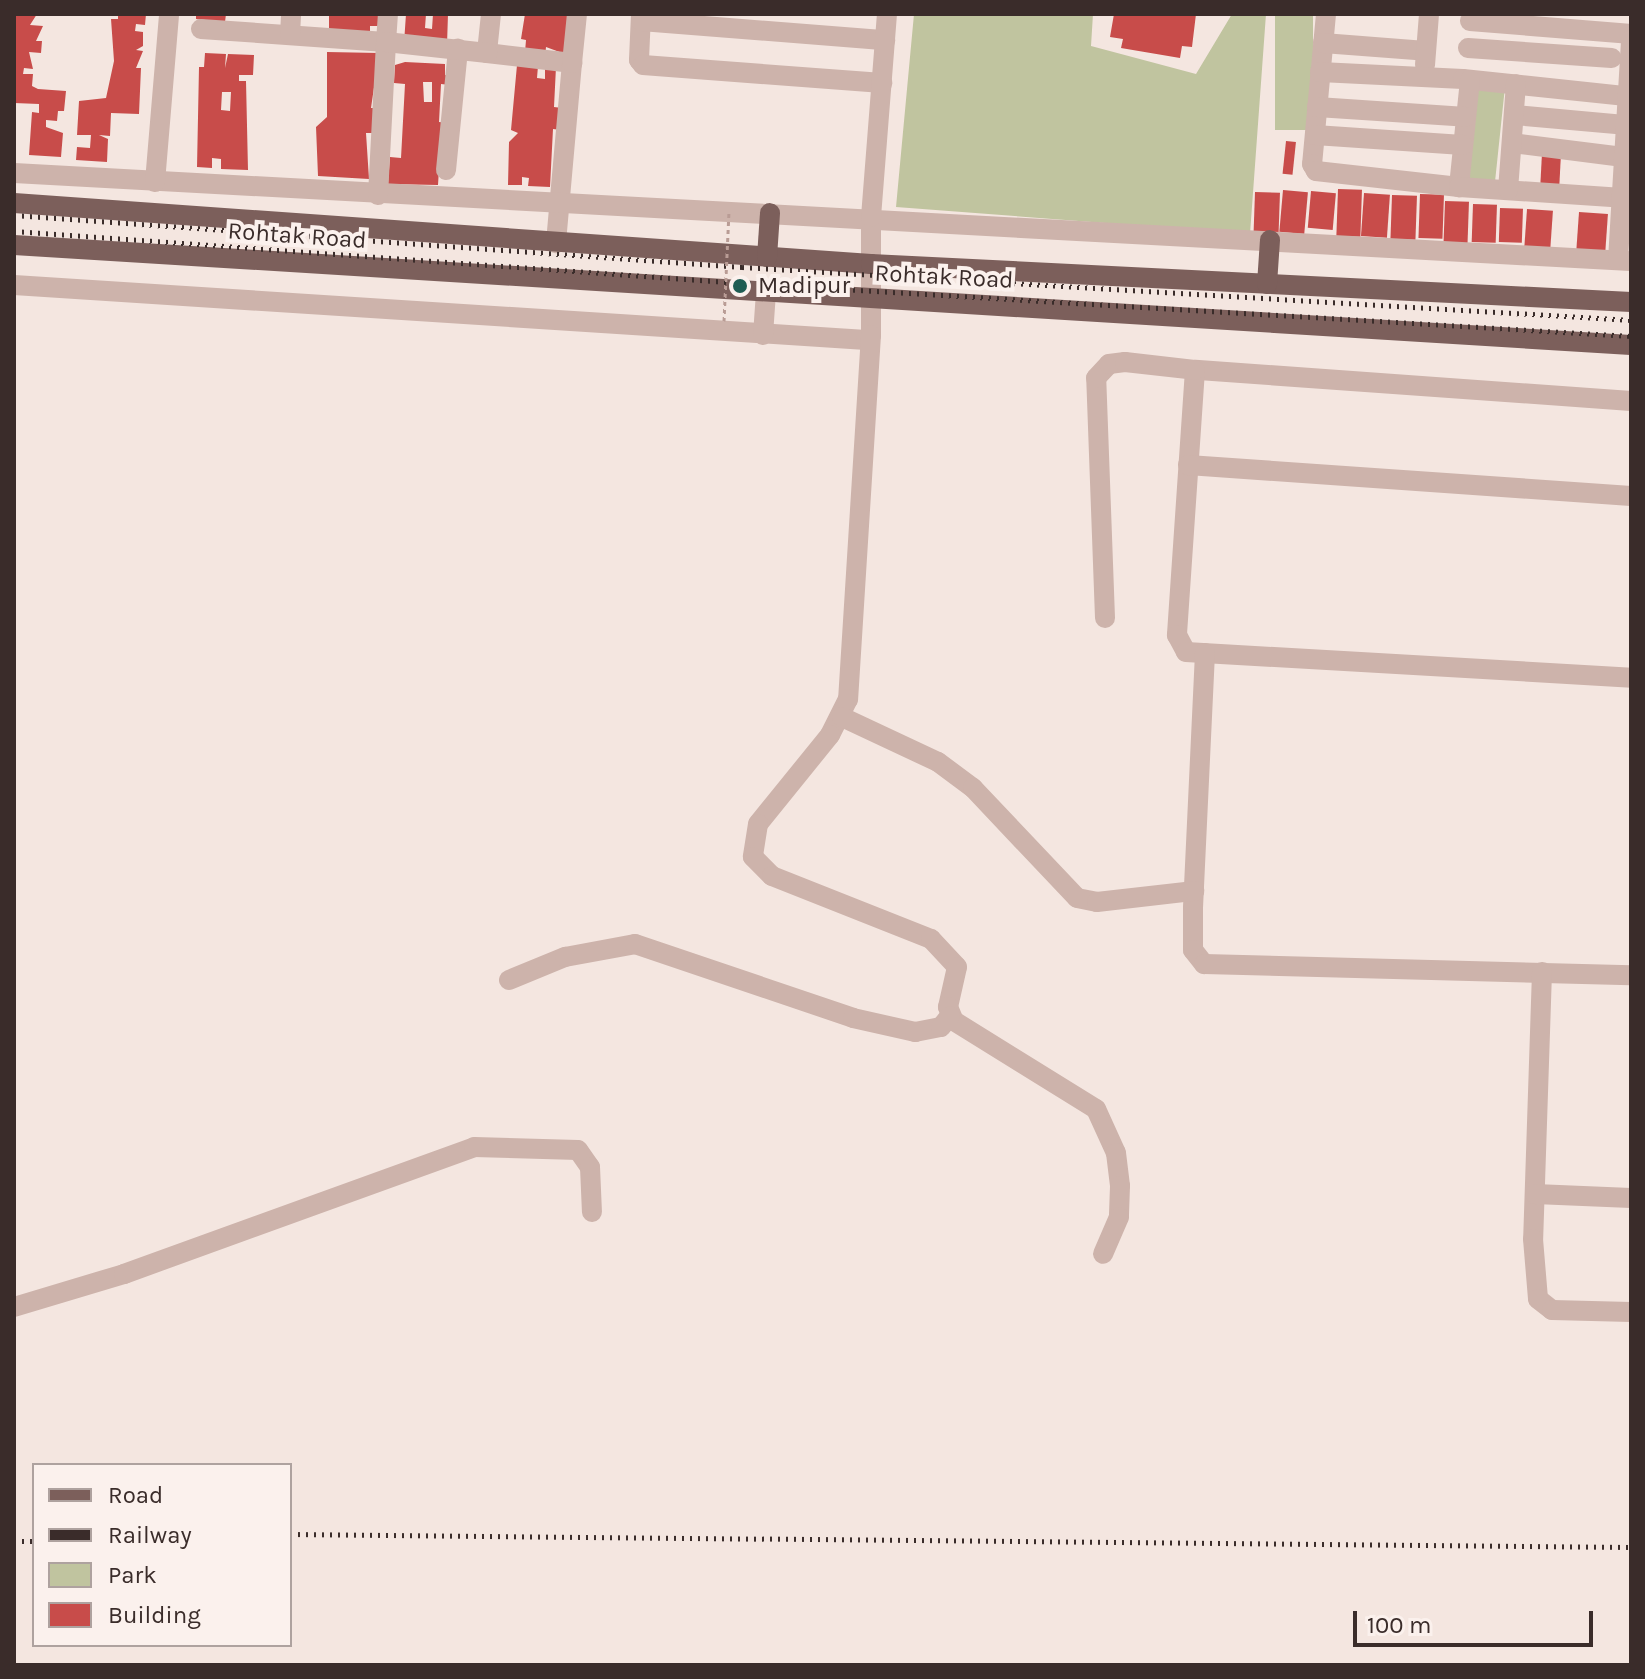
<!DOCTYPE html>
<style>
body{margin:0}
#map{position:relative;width:1645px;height:1679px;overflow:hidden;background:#f4e6e0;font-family:Karla,sans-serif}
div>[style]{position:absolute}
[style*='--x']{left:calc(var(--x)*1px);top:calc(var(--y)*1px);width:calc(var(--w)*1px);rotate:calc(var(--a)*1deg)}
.green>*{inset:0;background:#c0c49f;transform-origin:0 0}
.building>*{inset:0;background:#c84c4a;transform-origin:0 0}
.minor>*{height:20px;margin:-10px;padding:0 10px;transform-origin:10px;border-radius:10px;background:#cdb3ab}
.major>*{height:20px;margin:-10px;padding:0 10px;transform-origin:10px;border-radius:10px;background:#7c5f5b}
.rail>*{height:5px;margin-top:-2.5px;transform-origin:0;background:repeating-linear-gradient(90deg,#3a2c2a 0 2px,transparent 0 8px)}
.path-bridge>*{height:3px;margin-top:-1.5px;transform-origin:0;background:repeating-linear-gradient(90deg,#b99c95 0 4px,transparent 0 8px)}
.dots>*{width:22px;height:22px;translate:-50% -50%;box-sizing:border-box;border:4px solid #fbf1ed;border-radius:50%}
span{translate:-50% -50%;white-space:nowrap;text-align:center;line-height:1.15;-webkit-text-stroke:8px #fbf1ed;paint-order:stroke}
.street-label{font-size:24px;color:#3a2c2a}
.poi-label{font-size:24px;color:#3a2c2a}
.left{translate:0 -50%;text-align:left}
.frame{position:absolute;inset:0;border:16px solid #3a2c2a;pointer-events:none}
.legend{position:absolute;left:32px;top:1463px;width:260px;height:184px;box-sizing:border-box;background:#fbf1ed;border:2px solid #aea29f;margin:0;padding:10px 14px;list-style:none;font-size:24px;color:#3a2c2a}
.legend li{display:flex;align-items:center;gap:16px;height:40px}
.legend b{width:40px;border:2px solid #aea29f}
.scale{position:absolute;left:1353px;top:1611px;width:240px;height:36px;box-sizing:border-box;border:4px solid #3a2c2a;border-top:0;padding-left:10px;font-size:24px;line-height:28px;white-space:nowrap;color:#3a2c2a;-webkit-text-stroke:6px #fbf1ed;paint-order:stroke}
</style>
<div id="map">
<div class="green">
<div style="clip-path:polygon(914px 14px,1093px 14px,1091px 46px,1196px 74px,1232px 14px,1266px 14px,1250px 234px,896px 207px)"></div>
<div style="left:1275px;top:14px;width:38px;height:116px"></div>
<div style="left:1474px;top:85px;width:31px;height:94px;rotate:6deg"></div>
</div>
<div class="building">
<div style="clip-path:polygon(14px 14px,37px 14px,30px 25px,43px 26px,36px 41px,42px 41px,41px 53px,29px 52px,33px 69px,24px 68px,23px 74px,33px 74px,32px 86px,38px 89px,66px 91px,64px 111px,58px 111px,57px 121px,46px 120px,46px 127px,63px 133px,61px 157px,29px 155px,32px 112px,39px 113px,39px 104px,14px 103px)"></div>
<div style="clip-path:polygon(118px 14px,146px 14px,145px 25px,136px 24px,135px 31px,143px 32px,143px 46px,136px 50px,143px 51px,136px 68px,141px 68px,139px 114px,111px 113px,110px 136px,99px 135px,108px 139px,107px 162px,76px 160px,77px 147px,90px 148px,91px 135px,77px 135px,79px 101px,106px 98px,114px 61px,111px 19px,118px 19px)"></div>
<div style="clip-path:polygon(196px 14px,226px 14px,225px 22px,196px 19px)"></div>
<div style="clip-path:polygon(329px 14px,379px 14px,379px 26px,370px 26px,370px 36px,329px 29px)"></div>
<div style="clip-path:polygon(406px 14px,426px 14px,425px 28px,432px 29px,433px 14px,448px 14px,447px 45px,404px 43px)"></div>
<div style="clip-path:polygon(525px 14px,568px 15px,565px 54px,546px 47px,545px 57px,525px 52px,526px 40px,521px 39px)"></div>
<div style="clip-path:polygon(1114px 14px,1196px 14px,1192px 47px,1182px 46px,1180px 58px,1121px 48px,1123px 39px,1110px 37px)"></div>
<div style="clip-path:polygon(327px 52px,379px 53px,371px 108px,376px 108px,375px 133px,366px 133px,369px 179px,318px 176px,316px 127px,327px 117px)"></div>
<div style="clip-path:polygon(evenodd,205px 53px,226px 54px,225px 68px,228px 54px,254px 55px,253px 75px,239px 75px,239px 81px,246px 81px,248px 170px,221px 169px,221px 159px,212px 158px,212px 168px,197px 167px,199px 67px,204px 67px,205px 53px,222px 92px,231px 92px,230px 111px,221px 110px,222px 92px)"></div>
<div style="clip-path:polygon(evenodd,405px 62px,445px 64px,445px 75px,451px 76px,450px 85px,441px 84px,439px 122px,448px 123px,441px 137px,438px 185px,388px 184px,390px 157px,401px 158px,405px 84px,394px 83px,395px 65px,405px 62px,423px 82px,432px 82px,432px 102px,424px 102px,423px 82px)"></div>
<div style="clip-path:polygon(517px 65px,538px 66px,537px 78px,545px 79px,545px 67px,556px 67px,554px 107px,562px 108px,561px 130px,553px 129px,550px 187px,528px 186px,529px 178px,522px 177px,522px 185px,508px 185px,509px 142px,518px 133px,511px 130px)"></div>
<div style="left:1286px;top:141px;width:10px;height:33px;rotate:6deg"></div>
<div style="left:1542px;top:153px;width:19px;height:32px;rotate:3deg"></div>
<div style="left:1338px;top:189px;width:24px;height:47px;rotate:2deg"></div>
<div style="left:1283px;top:190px;width:25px;height:42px;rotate:5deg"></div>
<div style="left:1311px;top:191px;width:25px;height:37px;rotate:5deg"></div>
<div style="left:1255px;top:192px;width:25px;height:40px;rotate:2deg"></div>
<div style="left:1364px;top:193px;width:26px;height:43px;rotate:4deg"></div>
<div style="left:1420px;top:194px;width:24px;height:44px;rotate:2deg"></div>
<div style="left:1392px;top:195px;width:25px;height:44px;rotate:2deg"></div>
<div style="left:1445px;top:201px;width:24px;height:44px;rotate:2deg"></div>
<div style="left:1473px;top:204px;width:24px;height:38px;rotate:2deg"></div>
<div style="left:1500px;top:208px;width:23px;height:34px;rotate:2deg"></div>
<div style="left:1527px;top:209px;width:26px;height:39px;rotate:4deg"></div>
<div style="left:1579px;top:212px;width:29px;height:42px;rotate:4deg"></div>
</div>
<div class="minor">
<div style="--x:491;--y:14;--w:39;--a:96"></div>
<div style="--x:487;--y:53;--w:86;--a:6.7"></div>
<div style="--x:572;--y:63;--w:181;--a:95.1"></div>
<div style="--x:641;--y:14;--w:46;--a:92.5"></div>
<div style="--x:639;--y:60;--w:6;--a:51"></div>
<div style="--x:643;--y:65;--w:240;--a:4.3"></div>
<div style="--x:1326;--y:14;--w:151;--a:95.3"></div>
<div style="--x:1312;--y:164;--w:8;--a:60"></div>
<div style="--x:1316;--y:171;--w:144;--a:6.4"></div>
<div style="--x:641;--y:21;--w:245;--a:4.5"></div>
<div style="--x:1470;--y:21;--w:162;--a:4.6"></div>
<div style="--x:201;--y:29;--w:185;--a:4"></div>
<div style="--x:386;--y:42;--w:28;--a:-86"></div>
<div style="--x:290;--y:35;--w:21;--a:-87"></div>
<div style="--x:1323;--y:43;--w:103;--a:4.4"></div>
<div style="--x:1468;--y:48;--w:144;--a:4"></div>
<div style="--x:572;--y:63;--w:49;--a:-84.2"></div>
<div style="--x:1425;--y:65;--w:51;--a:-85.5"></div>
<div style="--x:1320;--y:72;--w:143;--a:2.8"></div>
<div style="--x:1463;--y:79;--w:164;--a:6"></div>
<div style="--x:1470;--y:80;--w:108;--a:95.9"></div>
<div style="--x:1459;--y:187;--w:164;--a:3.8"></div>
<div style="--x:1317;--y:107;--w:149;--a:3.8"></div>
<div style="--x:1514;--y:115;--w:111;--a:5.1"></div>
<div style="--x:1315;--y:135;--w:148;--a:3.9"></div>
<div style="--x:1512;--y:143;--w:112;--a:7.2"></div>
<div style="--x:446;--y:170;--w:122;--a:-84.3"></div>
<div style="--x:14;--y:173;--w:1619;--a:3.12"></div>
<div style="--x:155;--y:182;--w:169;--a:-85.2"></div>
<div style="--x:1508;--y:190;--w:106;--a:-85.7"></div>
<div style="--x:378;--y:195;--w:153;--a:-87"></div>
<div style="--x:386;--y:42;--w:102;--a:6.2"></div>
<div style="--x:1618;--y:260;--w:221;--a:-86.6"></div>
<div style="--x:14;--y:285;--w:854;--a:3.69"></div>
<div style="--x:866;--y:340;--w:7;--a:-45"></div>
<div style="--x:871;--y:335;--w:118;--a:-90"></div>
<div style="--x:871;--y:217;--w:204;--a:-85.5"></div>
<div style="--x:763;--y:335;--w:43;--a:-86"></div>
<div style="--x:871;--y:335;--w:365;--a:93.6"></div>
<div style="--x:848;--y:699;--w:40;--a:116.6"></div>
<div style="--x:830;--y:735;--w:114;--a:129"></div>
<div style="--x:758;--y:824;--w:33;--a:99"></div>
<div style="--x:753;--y:857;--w:27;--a:45"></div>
<div style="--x:772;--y:876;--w:171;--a:21.6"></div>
<div style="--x:931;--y:939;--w:38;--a:47"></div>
<div style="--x:957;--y:967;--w:41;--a:102.7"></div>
<div style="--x:948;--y:1007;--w:15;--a:67"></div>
<div style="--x:954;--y:1021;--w:167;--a:31.8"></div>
<div style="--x:1096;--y:1109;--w:48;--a:65.6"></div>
<div style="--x:1116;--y:1153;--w:33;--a:83"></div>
<div style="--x:1120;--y:1186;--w:31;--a:92"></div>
<div style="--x:1119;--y:1217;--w:40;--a:113.4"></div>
<div style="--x:1631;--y:401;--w:437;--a:-175.9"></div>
<div style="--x:1195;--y:370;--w:266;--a:93.9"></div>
<div style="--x:1177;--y:635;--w:19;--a:62"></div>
<div style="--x:1186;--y:652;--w:446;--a:3.3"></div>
<div style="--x:1188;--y:465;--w:444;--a:4"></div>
<div style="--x:1105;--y:618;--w:240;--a:-92.1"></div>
<div style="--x:1096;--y:378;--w:19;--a:-47"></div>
<div style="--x:1109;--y:364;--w:16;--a:-7"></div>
<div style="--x:1125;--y:362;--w:70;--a:6.5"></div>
<div style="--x:1205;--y:653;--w:255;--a:92.7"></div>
<div style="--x:1193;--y:908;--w:42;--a:90"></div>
<div style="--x:1193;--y:950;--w:18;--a:52"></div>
<div style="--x:1204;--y:964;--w:427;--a:1.5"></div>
<div style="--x:842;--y:717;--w:106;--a:25.1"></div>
<div style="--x:938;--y:762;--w:44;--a:36.6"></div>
<div style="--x:973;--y:788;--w:151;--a:46.6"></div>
<div style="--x:1077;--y:898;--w:20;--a:11"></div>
<div style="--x:1097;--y:902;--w:98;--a:-6.5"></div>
<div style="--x:1542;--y:972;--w:267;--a:91.9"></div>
<div style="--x:1533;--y:1239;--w:60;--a:85.2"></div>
<div style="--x:1538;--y:1299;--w:18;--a:38"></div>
<div style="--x:1552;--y:1310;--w:79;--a:1.5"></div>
<div style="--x:509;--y:980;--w:61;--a:-22.3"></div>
<div style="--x:565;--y:957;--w:71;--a:-10.5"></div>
<div style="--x:635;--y:944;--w:230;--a:18.7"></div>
<div style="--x:853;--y:1018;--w:64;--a:12.7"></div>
<div style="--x:915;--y:1032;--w:26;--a:-11"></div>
<div style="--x:941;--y:1027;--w:14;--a:-51"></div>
<div style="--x:1535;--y:1194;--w:96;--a:2.4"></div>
<div style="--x:14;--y:1307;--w:115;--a:-16.7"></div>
<div style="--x:124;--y:1274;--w:372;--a:-19.9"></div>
<div style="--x:474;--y:1147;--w:104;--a:1.7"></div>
<div style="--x:578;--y:1150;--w:21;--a:55"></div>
<div style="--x:590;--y:1167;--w:45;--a:87.5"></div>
</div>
<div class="major">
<div style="--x:14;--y:203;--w:859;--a:4.07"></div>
<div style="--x:871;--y:264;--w:761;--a:2.86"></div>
<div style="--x:14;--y:245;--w:1620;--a:3.54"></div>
<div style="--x:767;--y:257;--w:44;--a:-86.1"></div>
<div style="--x:1267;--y:284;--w:44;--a:-86.1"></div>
</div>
<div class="rail">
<div style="--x:14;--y:215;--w:730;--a:4.09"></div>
<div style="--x:742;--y:267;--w:891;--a:3.41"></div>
<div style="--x:14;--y:231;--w:729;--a:4.09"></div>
<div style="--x:741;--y:283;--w:892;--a:3.41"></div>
<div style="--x:290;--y:1534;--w:1341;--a:0.56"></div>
<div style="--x:14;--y:1541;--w:20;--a:0"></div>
</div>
<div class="path-bridge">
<div style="--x:724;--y:321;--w:111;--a:-87.4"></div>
</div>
<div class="dots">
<div style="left:740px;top:286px;background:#1f5d53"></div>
</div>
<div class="street-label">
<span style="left:297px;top:236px;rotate:4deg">Rohtak Road</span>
<span style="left:944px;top:277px;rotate:3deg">Rohtak Road</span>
</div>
<div class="poi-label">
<span class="left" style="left:758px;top:286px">Madipur</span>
</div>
<div class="frame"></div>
<ul class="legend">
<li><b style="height:10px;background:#7c5f5b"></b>Road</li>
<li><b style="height:10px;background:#3a2c2a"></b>Railway</li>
<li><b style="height:22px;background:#c0c49f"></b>Park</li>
<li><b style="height:22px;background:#c84c4a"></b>Building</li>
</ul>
<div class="scale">100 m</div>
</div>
